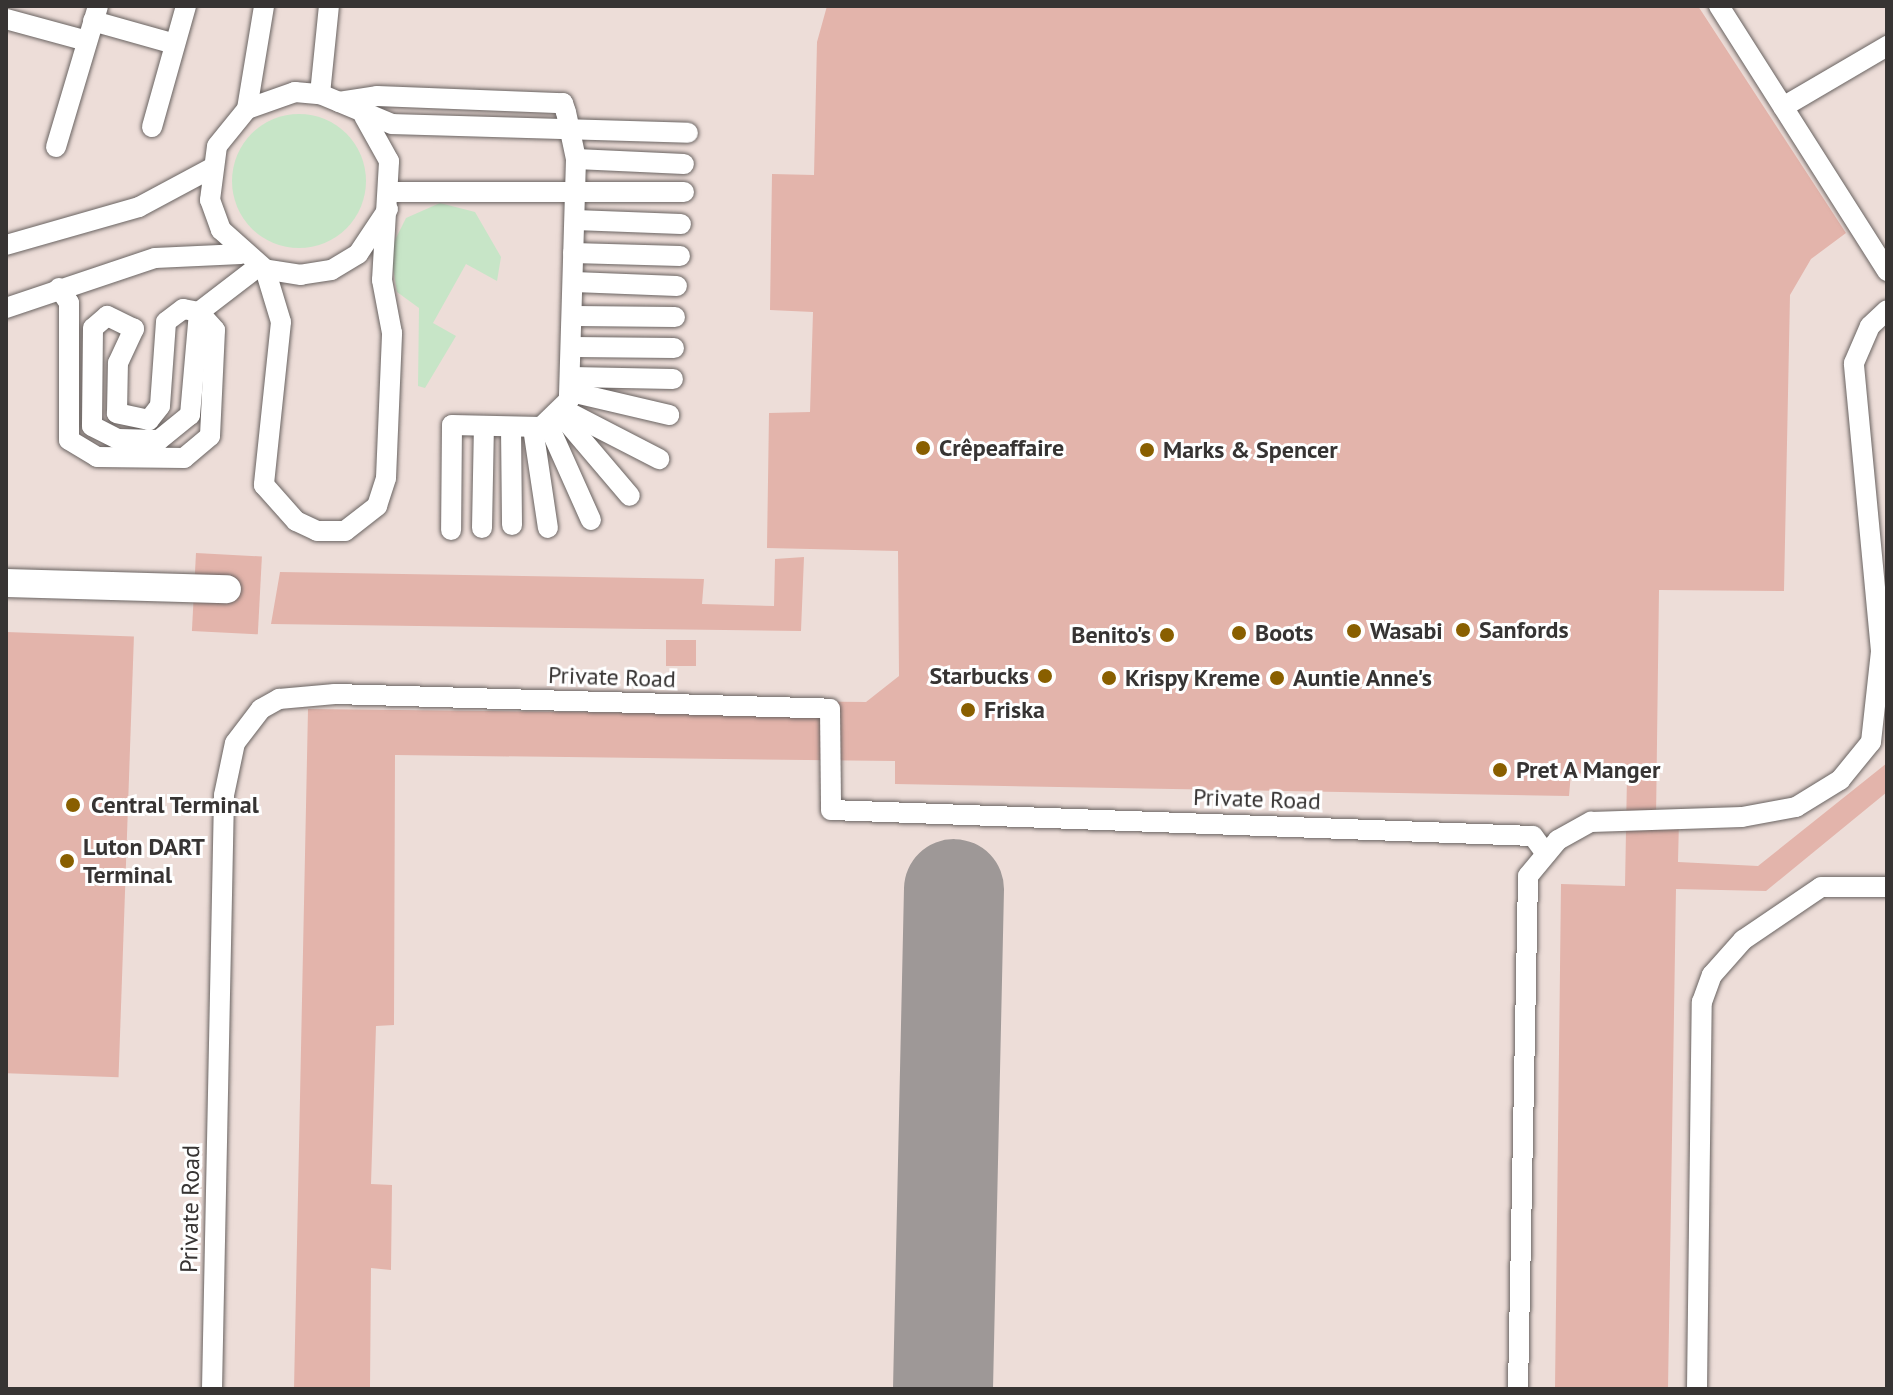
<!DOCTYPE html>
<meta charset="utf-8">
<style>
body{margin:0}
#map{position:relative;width:1893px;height:1395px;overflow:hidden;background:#f2eae8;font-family:"PT Sans",sans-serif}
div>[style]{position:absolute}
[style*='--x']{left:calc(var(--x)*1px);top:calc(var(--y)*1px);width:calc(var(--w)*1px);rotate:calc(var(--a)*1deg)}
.built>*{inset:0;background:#edddd8;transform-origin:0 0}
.green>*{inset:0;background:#c7e5c7}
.round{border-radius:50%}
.taxiway>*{height:100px;margin:-50px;padding:0 50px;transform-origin:50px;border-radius:50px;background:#9e9897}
.building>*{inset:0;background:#e3b4ab;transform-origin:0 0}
.roads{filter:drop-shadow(0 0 2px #696361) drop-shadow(0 0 2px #696361)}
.service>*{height:20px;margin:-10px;padding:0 10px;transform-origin:10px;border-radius:10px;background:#fff}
.bridges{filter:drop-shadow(0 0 2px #696361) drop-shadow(0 0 2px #696361)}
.pedestrian-bridge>*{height:28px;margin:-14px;padding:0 14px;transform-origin:14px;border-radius:14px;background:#fff}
.dots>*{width:22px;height:22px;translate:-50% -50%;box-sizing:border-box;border:4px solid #fff;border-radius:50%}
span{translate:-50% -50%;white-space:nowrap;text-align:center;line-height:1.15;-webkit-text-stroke:6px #fff;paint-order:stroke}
.poi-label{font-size:24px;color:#373433;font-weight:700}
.left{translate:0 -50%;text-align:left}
.right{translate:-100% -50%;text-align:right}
.street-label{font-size:24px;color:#373433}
.frame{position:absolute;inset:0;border:8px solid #373433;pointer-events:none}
</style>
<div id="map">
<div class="built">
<div style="left:6px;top:6px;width:1881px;height:1383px"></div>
</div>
<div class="green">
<div class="round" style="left:232px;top:114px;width:134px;height:134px"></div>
<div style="clip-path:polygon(440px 203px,475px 212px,501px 257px,497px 281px,466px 264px,433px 323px,456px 336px,425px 388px,418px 386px,419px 308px,397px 292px,390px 250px,406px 218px)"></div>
</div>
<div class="taxiway">
<div style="--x:943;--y:1389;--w:500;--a:-88.74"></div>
</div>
<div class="building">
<div style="clip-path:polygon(827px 6px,1698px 6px,1846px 233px,1811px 259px,1790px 295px,1784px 591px,1659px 590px,1656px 819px,1679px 820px,1678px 862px,1758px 866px,1887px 763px,1887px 792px,1766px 891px,1676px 889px,1668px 1389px,1555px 1389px,1561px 884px,1625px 886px,1627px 776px,1571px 773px,1569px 796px,895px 784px,895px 761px,395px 755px,394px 1025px,376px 1026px,371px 1184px,392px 1185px,391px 1270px,371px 1268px,370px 1389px,294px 1389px,308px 709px,650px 713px,649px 700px,866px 702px,899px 676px,898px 551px,767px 548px,769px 413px,810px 412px,813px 312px,770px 310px,772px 174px,814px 175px,817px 42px)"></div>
<div style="left:196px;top:553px;width:66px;height:78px;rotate:3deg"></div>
<div style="clip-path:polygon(804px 557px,801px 631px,271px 624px,280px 572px,704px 579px,702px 604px,774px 606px,775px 559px)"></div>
<div style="left:6px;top:632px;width:128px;height:441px;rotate:2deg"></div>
<div style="left:666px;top:640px;width:30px;height:26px"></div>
</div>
<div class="roads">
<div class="service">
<div style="--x:1719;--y:6;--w:314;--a:57.6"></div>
<div style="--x:6;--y:19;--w:84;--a:15.2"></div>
<div style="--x:93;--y:21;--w:85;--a:15.7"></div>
<div style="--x:320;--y:94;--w:88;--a:-84.2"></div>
<div style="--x:339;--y:102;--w:38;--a:-9"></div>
<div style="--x:377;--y:96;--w:186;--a:2.2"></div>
<div style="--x:563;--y:103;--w:9;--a:72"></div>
<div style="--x:566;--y:112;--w:48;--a:78"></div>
<div style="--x:576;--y:159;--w:241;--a:91.7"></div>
<div style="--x:569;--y:400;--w:39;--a:136"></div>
<div style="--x:541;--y:427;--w:89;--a:-178.7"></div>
<div style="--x:452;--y:425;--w:105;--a:90.5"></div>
<div style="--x:1783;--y:107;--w:121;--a:-30.4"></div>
<div style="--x:247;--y:109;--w:104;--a:-80.6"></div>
<div style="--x:152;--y:127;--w:126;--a:-74.3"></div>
<div style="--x:56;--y:147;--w:147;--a:-73.4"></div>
<div style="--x:576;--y:159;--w:108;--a:2.7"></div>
<div style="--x:391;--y:192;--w:293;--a:0"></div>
<div style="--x:388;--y:209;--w:54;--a:123.7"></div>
<div style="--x:358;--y:254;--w:31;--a:149"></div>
<div style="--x:331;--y:270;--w:30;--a:171"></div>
<div style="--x:301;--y:275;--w:36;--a:-171"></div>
<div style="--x:265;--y:269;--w:59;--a:-138.4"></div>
<div style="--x:221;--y:230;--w:32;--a:-110"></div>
<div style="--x:210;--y:200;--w:54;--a:-82.6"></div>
<div style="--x:217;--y:146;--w:48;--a:-51"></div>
<div style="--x:247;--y:109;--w:51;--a:-19.5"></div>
<div style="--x:295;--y:92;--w:25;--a:5"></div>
<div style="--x:320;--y:94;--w:78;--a:22.6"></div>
<div style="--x:392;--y:124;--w:296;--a:1.7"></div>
<div style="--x:575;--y:220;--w:106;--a:2.2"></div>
<div style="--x:6;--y:245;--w:138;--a:-15.9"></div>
<div style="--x:139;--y:207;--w:81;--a:-28.2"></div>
<div style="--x:573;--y:253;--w:107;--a:1.6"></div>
<div style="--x:265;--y:269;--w:55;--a:73.2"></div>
<div style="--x:281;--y:322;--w:164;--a:96"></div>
<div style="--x:264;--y:485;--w:48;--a:48.4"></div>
<div style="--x:296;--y:521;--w:23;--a:25"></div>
<div style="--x:317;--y:531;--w:28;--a:0"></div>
<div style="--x:345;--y:531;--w:41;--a:-38"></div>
<div style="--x:377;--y:506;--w:29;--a:-72"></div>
<div style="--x:386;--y:478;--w:145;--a:-87.6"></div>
<div style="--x:392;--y:333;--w:54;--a:-100.7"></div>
<div style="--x:382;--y:280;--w:119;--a:-86.6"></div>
<div style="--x:389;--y:161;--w:51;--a:-119.1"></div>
<div style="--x:574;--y:282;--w:103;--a:2.2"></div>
<div style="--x:59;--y:288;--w:18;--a:56"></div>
<div style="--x:69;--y:303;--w:137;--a:90"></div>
<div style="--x:69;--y:440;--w:33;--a:31"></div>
<div style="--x:97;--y:457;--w:87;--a:0.7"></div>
<div style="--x:184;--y:458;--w:34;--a:-40"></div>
<div style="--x:210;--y:436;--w:106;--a:-87.3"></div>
<div style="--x:215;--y:330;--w:24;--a:-132"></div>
<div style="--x:199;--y:312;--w:16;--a:-169"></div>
<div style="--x:183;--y:309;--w:21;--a:143"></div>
<div style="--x:166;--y:322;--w:84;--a:94.1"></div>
<div style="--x:160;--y:406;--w:18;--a:128"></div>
<div style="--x:149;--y:420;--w:33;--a:-168"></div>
<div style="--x:117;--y:413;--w:50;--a:-88.9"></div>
<div style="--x:118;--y:363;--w:38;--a:-65"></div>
<div style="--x:134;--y:329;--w:30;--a:-154"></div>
<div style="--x:107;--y:316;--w:18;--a:139"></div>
<div style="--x:93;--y:328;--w:98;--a:90.6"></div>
<div style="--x:92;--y:426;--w:29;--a:27"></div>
<div style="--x:118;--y:439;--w:41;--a:1.4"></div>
<div style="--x:159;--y:440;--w:40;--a:-39"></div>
<div style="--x:190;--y:415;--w:103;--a:-85"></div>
<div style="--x:199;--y:312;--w:76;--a:-37.5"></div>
<div style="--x:6;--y:308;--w:157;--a:-18.6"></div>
<div style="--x:155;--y:258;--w:86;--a:-2.7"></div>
<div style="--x:575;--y:316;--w:100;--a:0.6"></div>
<div style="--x:574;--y:347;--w:100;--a:0.6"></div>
<div style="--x:572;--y:377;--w:101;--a:1.1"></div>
<div style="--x:571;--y:392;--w:101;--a:13.2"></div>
<div style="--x:566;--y:411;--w:105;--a:27.3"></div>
<div style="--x:561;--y:415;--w:106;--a:49.6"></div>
<div style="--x:548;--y:424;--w:105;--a:65.9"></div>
<div style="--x:511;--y:428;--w:97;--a:89.4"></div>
<div style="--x:533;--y:428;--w:101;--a:81.5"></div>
<div style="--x:482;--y:528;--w:102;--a:-88.9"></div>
<div style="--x:212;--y:1389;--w:594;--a:-88.84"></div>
<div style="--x:224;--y:795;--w:53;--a:-78.1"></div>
<div style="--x:235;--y:743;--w:43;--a:-52.6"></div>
<div style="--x:261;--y:709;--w:21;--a:-29"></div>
<div style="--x:279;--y:699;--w:56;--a:-5.1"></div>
<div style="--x:335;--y:694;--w:495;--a:1.7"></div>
<div style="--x:830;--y:709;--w:101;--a:89.4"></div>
<div style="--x:831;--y:810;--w:702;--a:2.12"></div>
<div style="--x:1533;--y:836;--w:22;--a:54"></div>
<div style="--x:1518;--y:1389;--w:513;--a:-88.88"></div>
<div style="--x:1528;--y:876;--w:47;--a:-50.2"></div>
<div style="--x:1558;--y:840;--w:38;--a:-29"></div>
<div style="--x:1591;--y:822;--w:151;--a:-1.9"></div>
<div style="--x:1742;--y:817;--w:55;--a:-10.5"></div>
<div style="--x:1796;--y:807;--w:52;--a:-31.5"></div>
<div style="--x:1840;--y:780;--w:49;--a:-50.8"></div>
<div style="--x:1871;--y:742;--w:92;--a:-83.7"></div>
<div style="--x:1881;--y:651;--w:289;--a:-95.4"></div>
<div style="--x:1854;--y:363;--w:40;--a:-66.6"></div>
<div style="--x:1870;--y:326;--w:23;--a:-43"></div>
<div style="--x:1697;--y:1389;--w:387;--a:-89.3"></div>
<div style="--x:1702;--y:1002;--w:29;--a:-70"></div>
<div style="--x:1712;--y:975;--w:47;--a:-48.5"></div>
<div style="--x:1743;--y:940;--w:94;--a:-34.2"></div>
<div style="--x:1821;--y:887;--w:66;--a:0"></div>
</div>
</div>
<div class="bridges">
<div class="pedestrian-bridge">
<div style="--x:6;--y:583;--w:221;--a:1.6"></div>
</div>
</div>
<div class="dots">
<div style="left:923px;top:448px;background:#895f00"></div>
<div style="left:1147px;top:450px;background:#895f00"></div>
<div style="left:1463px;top:630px;background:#895f00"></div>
<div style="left:1354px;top:631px;background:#895f00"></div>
<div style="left:1239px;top:633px;background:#895f00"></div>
<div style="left:1167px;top:635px;background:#895f00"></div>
<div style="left:1045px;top:676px;background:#895f00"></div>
<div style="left:1109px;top:678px;background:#895f00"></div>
<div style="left:1277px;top:678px;background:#895f00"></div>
<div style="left:968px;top:710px;background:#895f00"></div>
<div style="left:1500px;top:770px;background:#895f00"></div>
<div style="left:73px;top:805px;background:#895f00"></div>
<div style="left:67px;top:861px;background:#895f00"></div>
</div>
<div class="poi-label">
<span class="left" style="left:939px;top:448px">Crêpeaffaire</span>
<span class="left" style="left:1163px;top:450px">Marks &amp; Spencer</span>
<span class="left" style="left:1479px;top:630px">Sanfords</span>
<span class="left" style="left:1370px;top:631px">Wasabi</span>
<span class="left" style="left:1255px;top:633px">Boots</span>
<span class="right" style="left:1151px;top:635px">Benito's</span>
<span class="right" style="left:1029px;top:676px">Starbucks</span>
<span class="left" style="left:1125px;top:678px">Krispy Kreme</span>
<span class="left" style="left:1293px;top:678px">Auntie Anne's</span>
<span class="left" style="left:984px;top:710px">Friska</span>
<span class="left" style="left:1516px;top:770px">Pret A Manger</span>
<span class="left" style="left:91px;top:805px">Central Terminal</span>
<span class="left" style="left:83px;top:861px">Luton DART<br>Terminal</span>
</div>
<div class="street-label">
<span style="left:612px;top:677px;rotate:2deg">Private Road</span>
<span style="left:1257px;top:799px;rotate:2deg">Private Road</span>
<span style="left:190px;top:1209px;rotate:-89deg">Private Road</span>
</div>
<div class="frame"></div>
</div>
